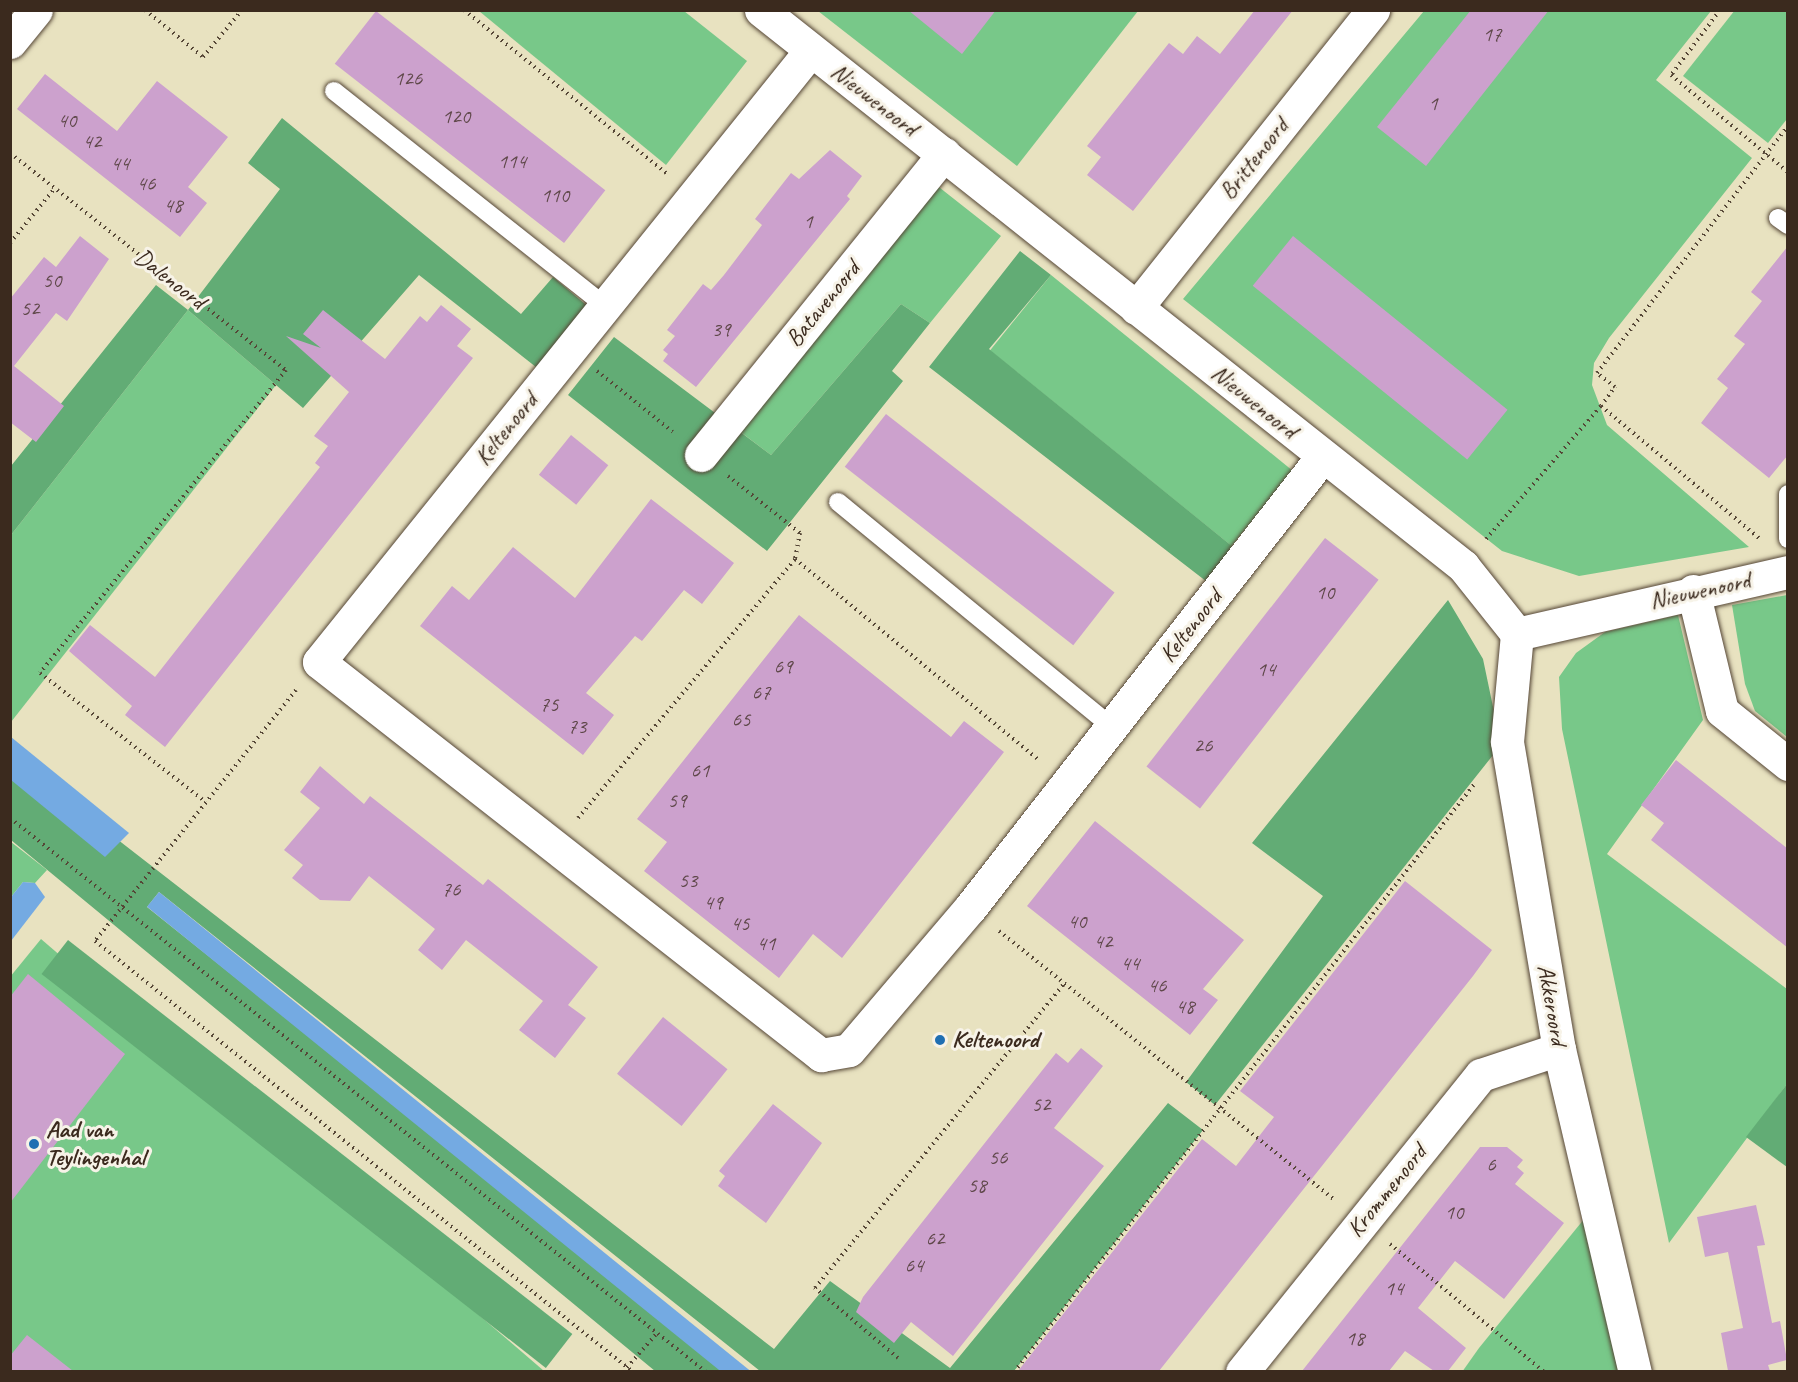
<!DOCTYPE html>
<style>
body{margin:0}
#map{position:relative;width:1798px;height:1382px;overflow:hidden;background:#e8e2c0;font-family:Caveat,sans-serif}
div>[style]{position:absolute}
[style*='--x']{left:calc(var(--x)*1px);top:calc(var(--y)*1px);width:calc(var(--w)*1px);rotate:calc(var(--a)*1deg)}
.green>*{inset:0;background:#78c889;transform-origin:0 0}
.forest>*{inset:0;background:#62ac75;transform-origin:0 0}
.water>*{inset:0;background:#74aae2;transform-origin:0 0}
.building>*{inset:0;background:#cca1cd;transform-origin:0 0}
.path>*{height:4px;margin-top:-2px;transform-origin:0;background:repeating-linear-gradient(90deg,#554636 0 1.5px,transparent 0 6px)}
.roads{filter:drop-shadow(0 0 2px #554636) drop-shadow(0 0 2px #554636)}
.lane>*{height:18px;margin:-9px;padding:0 9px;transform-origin:9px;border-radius:9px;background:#fff}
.street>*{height:33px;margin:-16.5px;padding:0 16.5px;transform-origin:16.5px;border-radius:16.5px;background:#fff}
.dots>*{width:16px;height:16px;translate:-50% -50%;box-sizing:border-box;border:3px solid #f7f3e8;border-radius:50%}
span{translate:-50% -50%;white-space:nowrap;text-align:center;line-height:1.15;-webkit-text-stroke:6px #f7f3e8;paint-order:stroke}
.number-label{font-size:21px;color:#5f484a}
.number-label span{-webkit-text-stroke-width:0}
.street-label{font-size:24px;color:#3b2a1e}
.poi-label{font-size:24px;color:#3b2a1e;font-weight:700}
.left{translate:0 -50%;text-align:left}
.frame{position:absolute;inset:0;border:12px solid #3b2a1e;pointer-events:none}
</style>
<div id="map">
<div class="green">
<div style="clip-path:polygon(1735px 10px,1787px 11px,1787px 119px,1768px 143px,1683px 76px)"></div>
<div style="clip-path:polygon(479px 11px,684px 11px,747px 61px,666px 165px)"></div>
<div style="clip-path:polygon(818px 11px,1138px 11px,1017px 166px)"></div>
<div style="clip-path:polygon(1424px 11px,1711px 11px,1656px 80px,1752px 158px,1609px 338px,1594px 363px,1592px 385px,1607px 425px,1749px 547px,1579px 576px,1502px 551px,1183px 299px)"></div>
<div style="clip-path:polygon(916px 169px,1001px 236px,930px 323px,901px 304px,771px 455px,717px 414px)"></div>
<div style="left:1051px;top:275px;width:311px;height:97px;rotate:39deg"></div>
<div style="clip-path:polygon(188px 310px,276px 385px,11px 722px,11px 535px)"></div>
<div style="clip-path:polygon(1787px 595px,1788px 595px,1787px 737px,1755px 711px,1745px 684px,1732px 605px)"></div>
<div style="clip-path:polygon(1678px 615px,1703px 720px,1607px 854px,1787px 989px,1787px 1084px,1669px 1243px,1562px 729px,1559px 677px,1576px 653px,1605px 632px)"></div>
<div style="clip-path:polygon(11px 842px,47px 870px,35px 883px,23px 882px,11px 897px)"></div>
<div style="clip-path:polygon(41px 939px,544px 1371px,11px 1371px,10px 977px)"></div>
<div style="clip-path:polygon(1589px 1213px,1623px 1371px,1462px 1372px,1479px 1348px)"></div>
</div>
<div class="forest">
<div style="clip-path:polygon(282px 118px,521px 314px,553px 277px,591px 309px,541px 371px,419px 275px,303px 408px,188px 310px,11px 535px,11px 466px,156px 285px,188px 310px,280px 189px,248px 163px)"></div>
<div style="clip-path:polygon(1020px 251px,1051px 275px,989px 349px,1238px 551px,1211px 585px,929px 367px)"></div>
<div style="clip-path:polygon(901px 304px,930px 323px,892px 371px,903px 381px,767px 551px,568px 395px,614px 337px,771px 455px)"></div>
<div style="clip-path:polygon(1448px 600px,1483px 659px,1501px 745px,1215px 1105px,1186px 1082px,1323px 896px,1252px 843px)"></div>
<div style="clip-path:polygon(10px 756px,774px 1349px,830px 1281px,950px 1368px,1168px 1103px,1203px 1130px,1014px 1371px,760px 1371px,159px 892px,147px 907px,729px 1371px,655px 1371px,11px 840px)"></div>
<div style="left:68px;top:940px;width:640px;height:43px;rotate:38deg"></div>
<div style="clip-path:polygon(1787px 1084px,1787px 1167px,1746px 1137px)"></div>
</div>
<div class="water">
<div style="clip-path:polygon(11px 737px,129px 833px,105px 857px,11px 780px)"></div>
<div style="clip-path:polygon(23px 882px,35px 883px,45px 897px,11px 941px,11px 897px)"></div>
<div style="left:159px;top:892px;width:769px;height:19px;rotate:39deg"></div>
</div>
<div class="building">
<div style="clip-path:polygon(908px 10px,996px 10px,962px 54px)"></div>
<div style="clip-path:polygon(1255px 10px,1293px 10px,1133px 211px,1087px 175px,1101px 157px,1087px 146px,1169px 43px,1183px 54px,1197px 36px,1220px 54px)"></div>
<div style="clip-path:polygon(1471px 10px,1549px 10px,1426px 166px,1377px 127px)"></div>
<div style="left:376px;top:11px;width:291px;height:67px;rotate:38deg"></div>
<div style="clip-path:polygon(45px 74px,117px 131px,157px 81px,228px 137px,188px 187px,207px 203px,180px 237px,17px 109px)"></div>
<div style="clip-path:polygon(830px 150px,862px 176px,847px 196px,850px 199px,696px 387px,663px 361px,668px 354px,663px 350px,675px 336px,667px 330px,703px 284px,711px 290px,724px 275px,762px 225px,755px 219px,791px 173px,799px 179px)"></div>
<div style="clip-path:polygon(80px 236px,109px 259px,67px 321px,56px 313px,14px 366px,64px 406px,36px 442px,10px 422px,10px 299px,44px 257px,56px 267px)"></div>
<div style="left:1293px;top:236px;width:276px;height:64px;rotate:39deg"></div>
<div style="clip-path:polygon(1788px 246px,1788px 455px,1769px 478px,1701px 423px,1728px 388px,1717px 379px,1745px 344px,1734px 336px,1762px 301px,1751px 292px)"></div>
<div style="clip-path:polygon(441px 305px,471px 329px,457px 346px,473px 358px,165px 747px,125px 715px,132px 706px,69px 651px,90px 625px,155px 677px,320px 467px,315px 463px,328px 446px,314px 436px,349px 392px,286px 336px,321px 348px,303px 334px,323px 310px,385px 359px,420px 316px,427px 322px)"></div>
<div style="left:886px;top:414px;width:290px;height:67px;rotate:38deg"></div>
<div style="left:571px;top:435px;width:48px;height:51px;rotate:39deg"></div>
<div style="clip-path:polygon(651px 499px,734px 563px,702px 604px,684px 590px,642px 641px,635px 636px,586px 693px,614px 715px,583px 755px,420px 626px,452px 586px,469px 600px,513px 547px,575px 598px)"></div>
<div style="left:1325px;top:538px;width:68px;height:290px;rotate:38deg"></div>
<div style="clip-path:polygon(799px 615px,951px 737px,964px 721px,1004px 752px,842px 958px,813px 934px,779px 978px,644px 871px,667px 842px,637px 819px)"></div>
<div style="clip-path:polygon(1676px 760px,1788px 849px,1788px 948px,1651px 840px,1664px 823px,1641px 805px)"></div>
<div style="clip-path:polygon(320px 766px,364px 804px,370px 796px,483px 885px,488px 879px,598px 967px,568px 1005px,586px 1018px,555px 1058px,519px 1030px,543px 1001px,466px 940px,442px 970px,418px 950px,435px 929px,369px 876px,350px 901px,320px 900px,292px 878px,303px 865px,284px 850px,320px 808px,300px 792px)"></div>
<div style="clip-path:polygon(1095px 821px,1244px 940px,1203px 989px,1218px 1000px,1190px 1035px,1027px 906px)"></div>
<div style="clip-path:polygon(1405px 881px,1492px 950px,1473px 976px,1159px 1371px,1018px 1371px,1202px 1139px,1236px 1166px,1274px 1117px,1240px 1091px)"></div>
<div style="clip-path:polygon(28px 974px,125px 1054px,10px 1203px,10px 997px)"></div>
<div style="left:663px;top:1017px;width:83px;height:73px;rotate:39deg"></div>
<div style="clip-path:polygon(1081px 1048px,1103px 1066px,1054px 1128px,1104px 1166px,953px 1356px,911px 1322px,894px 1343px,856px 1312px,863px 1297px,1056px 1053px,1068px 1063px)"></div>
<div style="clip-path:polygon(773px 1104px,822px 1143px,766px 1223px,718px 1186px,725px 1176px,719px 1171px)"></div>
<div style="clip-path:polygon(1480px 1147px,1507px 1147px,1523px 1160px,1517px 1167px,1524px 1173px,1515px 1184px,1564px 1223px,1504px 1299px,1455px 1261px,1418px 1308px,1466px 1348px,1448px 1371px,1434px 1371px,1405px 1351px,1389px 1371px,1302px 1371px)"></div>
<div style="clip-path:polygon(1756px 1205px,1765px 1245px,1757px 1246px,1772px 1323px,1780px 1321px,1787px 1360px,1768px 1365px,1770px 1371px,1728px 1371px,1721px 1333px,1743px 1328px,1728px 1252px,1705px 1257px,1697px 1217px)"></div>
<div style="clip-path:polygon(27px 1335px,73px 1371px,10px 1371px,10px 1356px)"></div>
</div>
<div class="path">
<div style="--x:145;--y:10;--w:75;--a:39"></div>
<div style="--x:203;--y:57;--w:61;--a:-50.3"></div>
<div style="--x:464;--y:10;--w:260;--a:38.9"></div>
<div style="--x:1720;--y:10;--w:81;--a:127"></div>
<div style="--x:1671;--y:75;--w:152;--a:39.7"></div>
<div style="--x:10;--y:153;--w:351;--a:38.2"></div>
<div style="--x:286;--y:370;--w:390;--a:129.1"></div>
<div style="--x:40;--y:673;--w:210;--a:37.9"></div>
<div style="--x:10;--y:243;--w:71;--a:-50.7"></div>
<div style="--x:597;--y:371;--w:97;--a:38.8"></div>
<div style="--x:1601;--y:406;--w:206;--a:39.9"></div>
<div style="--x:728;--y:476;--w:92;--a:38.4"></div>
<div style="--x:800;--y:533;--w:26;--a:101"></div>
<div style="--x:795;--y:559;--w:316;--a:39.5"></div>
<div style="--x:1486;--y:539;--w:176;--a:-49.2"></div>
<div style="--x:1601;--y:406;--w:24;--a:-54"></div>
<div style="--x:1615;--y:387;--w:23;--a:-142"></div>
<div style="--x:1597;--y:373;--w:312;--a:-52.3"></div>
<div style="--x:296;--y:690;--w:322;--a:128.7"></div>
<div style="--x:95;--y:941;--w:689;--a:38.7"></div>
<div style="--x:10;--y:818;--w:890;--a:38.52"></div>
<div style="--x:578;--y:818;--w:338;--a:-50"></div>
<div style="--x:999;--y:931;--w:430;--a:38.7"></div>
<div style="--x:1390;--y:1244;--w:200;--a:39.7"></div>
<div style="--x:898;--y:1358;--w:109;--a:-139.9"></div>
<div style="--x:815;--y:1288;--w:393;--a:-50.7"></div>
<div style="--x:623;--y:1372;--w:53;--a:-48.8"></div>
<div style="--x:1014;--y:1372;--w:749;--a:-51.94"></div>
</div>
<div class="roads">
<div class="lane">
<div style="--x:334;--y:91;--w:346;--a:38.4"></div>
<div style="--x:1778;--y:218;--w:12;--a:35"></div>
<div style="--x:1788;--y:494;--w:45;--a:90"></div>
<div style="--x:838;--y:502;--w:355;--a:39.4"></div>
</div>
<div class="street">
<div style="--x:761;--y:10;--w:896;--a:38.38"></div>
<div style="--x:1463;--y:566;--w:87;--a:51.5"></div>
<div style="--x:10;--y:42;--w:41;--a:-50.9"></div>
<div style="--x:811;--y:50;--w:785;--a:128.8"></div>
<div style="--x:319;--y:662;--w:638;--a:38.06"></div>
<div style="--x:821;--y:1055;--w:28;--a:-10"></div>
<div style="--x:849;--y:1050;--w:187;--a:-49.6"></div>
<div style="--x:970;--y:908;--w:572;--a:-52.03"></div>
<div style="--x:1136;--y:308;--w:381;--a:-51.5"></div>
<div style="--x:701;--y:455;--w:387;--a:-51.1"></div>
<div style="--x:1693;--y:591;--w:123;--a:76.4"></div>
<div style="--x:1722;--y:711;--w:85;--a:38.8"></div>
<div style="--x:1517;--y:634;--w:108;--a:95.3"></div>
<div style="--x:1507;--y:742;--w:311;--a:80.4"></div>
<div style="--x:1559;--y:1049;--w:332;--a:76.8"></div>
<div style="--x:1517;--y:634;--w:278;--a:-12.9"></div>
<div style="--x:1242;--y:1372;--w:381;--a:-51.2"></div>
<div style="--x:1481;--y:1075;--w:82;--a:-18.4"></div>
</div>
</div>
<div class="dots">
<div style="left:940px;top:1040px;background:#1f6fb2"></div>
<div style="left:34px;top:1144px;background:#1f6fb2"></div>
</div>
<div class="number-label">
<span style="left:1492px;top:34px">17</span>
<span style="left:408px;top:78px">126</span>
<span style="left:1433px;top:103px">1</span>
<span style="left:456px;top:116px">120</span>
<span style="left:67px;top:120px">40</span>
<span style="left:92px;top:141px">42</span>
<span style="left:512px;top:161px">114</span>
<span style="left:120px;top:163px">44</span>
<span style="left:146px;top:183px">46</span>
<span style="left:555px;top:195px">110</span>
<span style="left:173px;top:205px">48</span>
<span style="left:808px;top:221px">1</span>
<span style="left:52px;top:280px">50</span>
<span style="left:30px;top:308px">52</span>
<span style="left:721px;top:329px">39</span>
<span style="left:1325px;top:592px">10</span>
<span style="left:783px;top:666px">69</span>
<span style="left:1266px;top:669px">14</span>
<span style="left:761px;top:692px">67</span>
<span style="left:549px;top:704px">75</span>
<span style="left:741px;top:719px">65</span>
<span style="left:577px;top:726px">73</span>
<span style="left:1203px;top:745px">26</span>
<span style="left:700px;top:770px">61</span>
<span style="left:677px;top:800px">59</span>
<span style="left:688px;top:880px">53</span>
<span style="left:451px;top:889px">76</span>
<span style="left:713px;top:902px">49</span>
<span style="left:1077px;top:921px">40</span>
<span style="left:740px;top:923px">45</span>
<span style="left:1103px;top:941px">42</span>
<span style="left:766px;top:943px">41</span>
<span style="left:1130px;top:963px">44</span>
<span style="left:1157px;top:985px">46</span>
<span style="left:1185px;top:1006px">48</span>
<span style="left:1041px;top:1104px">52</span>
<span style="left:998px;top:1157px">56</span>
<span style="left:1491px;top:1164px">6</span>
<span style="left:977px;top:1185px">58</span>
<span style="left:1454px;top:1212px">10</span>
<span style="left:935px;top:1238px">62</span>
<span style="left:914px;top:1265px">64</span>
<span style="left:1394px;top:1288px">14</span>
<span style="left:1355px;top:1338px">18</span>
</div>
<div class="street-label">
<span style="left:874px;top:100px;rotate:38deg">Nieuwenoord</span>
<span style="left:1254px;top:159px;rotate:-52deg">Brittenoord</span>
<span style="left:170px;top:279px;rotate:38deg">Dalenoord</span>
<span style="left:823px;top:304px;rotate:-51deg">Batavenoord</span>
<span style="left:1254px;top:402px;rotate:39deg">Nieuwenoord</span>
<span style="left:506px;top:429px;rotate:-51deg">Keltenoord</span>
<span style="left:1700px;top:591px;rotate:-12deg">Nieuwenoord</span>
<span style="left:1191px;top:626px;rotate:-52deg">Keltenoord</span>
<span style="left:1552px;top:1005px;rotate:80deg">Akkeroord</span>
<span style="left:1387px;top:1191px;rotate:-51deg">Krommenoord</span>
</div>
<div class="poi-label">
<span class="left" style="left:952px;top:1040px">Keltenoord</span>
<span class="left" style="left:46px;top:1144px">Aad van<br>Teylingenhal</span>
</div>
<div class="frame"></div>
</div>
